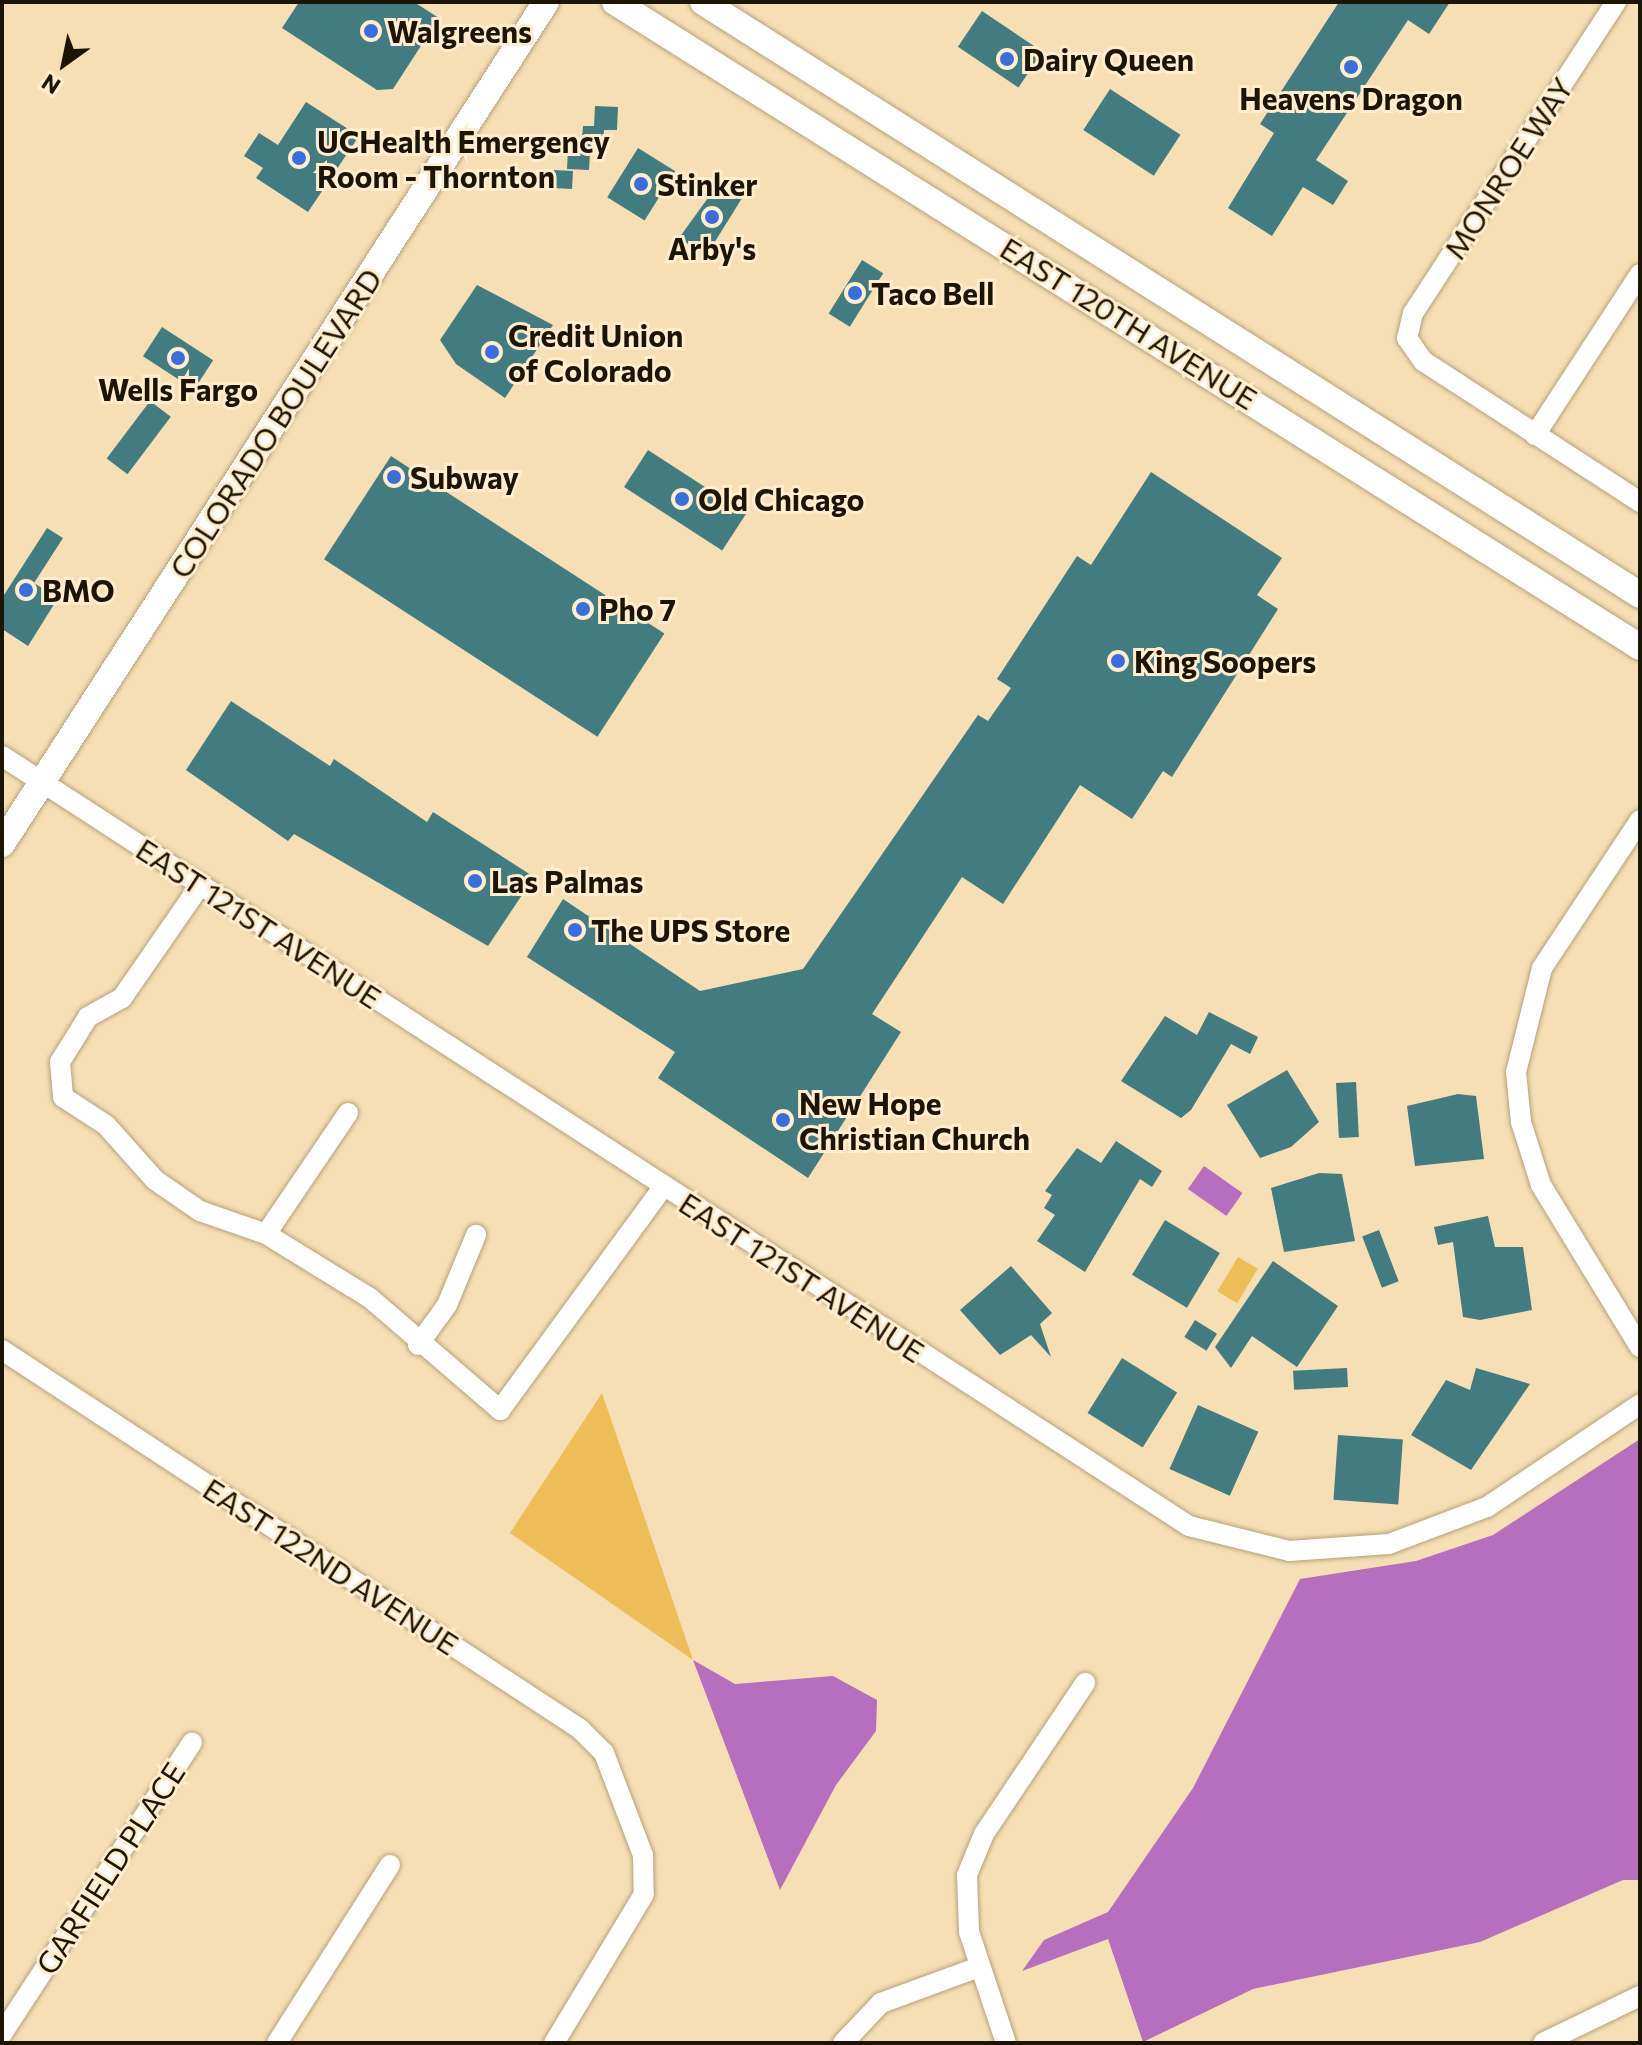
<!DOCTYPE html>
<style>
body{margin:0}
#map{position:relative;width:1642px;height:2045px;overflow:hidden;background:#f6dfb5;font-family:Commissioner,sans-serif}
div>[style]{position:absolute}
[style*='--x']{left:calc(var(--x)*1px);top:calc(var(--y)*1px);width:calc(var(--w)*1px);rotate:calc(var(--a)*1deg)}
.green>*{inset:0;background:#edbd57;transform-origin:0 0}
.water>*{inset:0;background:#b66ebe;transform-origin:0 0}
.building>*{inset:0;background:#427b80;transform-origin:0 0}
.roads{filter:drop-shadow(0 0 2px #b6a179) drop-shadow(0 0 2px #b6a179)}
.minor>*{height:20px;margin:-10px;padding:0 10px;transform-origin:10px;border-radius:10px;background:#fff}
.major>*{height:26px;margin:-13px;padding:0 13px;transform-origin:13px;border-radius:13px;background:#fff}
.dots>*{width:22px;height:22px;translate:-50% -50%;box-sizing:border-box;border:4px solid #ffedcb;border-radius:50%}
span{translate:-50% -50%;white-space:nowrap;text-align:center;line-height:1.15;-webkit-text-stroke:6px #ffedcb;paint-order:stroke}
.poi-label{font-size:30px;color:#1c1405;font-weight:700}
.left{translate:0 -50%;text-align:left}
.street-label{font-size:30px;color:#1c1405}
.frame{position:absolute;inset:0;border:4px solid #1c1405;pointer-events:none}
.north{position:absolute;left:24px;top:24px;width:80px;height:80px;-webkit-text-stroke:6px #ffedcb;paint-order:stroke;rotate:213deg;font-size:22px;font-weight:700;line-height:32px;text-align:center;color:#1c1405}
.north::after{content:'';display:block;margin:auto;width:28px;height:36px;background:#1c1405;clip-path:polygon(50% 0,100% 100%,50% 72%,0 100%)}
</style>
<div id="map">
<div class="green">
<div style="left:1238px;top:1257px;width:23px;height:40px;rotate:31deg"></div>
<div style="clip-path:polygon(602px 1393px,693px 1660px,510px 1533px)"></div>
</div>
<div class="water">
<div style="left:1204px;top:1166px;width:47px;height:28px;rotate:35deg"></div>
<div style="clip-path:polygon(1640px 1439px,1640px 1880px,1623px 1880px,1480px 1942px,1253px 1989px,1143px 2042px,1108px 1939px,1022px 1971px,1044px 1940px,1108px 1912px,1193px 1788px,1300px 1579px,1416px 1561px,1493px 1535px)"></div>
<div style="clip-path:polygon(693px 1660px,735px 1684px,833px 1676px,877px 1700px,876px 1731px,836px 1785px,780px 1890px)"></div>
</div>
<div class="building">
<div style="clip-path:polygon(299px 2px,414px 2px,439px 18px,393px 89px,377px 90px,282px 28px)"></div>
<div style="clip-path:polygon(1339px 2px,1450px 2px,1429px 34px,1408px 20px,1316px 160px,1348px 181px,1333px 205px,1303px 187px,1272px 236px,1228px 208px,1274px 133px,1260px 124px)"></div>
<div style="left:982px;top:11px;width:73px;height:43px;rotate:34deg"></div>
<div style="left:1110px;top:89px;width:84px;height:49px;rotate:33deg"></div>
<div style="clip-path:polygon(306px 102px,359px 136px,308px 212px,256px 178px,263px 168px,244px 156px,259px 133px,278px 145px)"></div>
<div style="clip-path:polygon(595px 106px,618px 107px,617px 130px,604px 130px,603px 151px,590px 151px,589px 170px,567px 169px,568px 149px,581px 150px,583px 126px,594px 126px)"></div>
<div style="left:638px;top:148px;width:44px;height:58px;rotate:32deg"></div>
<div style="left:554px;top:170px;width:19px;height:18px;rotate:3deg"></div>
<div style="clip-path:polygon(721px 180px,744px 195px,706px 256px,679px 238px)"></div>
<div style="left:862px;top:260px;width:25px;height:63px;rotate:32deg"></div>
<div style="clip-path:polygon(477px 285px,553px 325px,505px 398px,456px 364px,440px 340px)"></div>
<div style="left:162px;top:327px;width:61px;height:35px;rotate:33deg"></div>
<div style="left:150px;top:401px;width:26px;height:72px;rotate:37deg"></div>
<div style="left:648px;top:450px;width:117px;height:44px;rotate:33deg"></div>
<div style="left:391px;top:456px;width:326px;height:123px;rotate:33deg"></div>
<div style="clip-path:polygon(1151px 472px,1282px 558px,1257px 595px,1278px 609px,1172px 777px,1163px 771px,1132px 819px,1080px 785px,1003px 904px,962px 877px,872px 1014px,901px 1032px,808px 1178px,658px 1078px,675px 1052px,527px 957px,563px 899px,700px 991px,803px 969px,978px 715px,988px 721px,1011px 688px,997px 679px,1077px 556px,1091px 565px)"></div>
<div style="clip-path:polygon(47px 528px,63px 538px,34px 583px,58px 598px,28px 646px,2px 629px,2px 598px)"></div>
<div style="clip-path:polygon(231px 701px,330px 766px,334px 759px,427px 822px,433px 812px,534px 877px,488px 946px,294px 834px,288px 841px,186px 770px)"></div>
<div style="clip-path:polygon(1209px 1012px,1258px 1037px,1250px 1054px,1231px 1044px,1191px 1110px,1181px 1118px,1121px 1081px,1165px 1016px,1197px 1035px)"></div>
<div style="clip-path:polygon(1287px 1070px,1319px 1122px,1291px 1147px,1260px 1158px,1227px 1105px)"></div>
<div style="left:1356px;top:1082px;width:55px;height:20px;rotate:87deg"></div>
<div style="clip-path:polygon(1458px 1094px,1476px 1096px,1484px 1159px,1415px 1166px,1407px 1106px)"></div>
<div style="clip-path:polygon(1116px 1141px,1162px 1171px,1152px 1187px,1140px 1179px,1085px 1272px,1037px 1241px,1055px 1215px,1044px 1208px,1052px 1195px,1045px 1191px,1077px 1148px,1101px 1163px)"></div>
<div style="clip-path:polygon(1319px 1173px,1342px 1174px,1355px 1241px,1284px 1252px,1271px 1188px)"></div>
<div style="clip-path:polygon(1488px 1216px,1495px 1247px,1523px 1247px,1532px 1310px,1480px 1320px,1463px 1317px,1453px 1242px,1438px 1245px,1434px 1227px)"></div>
<div style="left:1165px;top:1220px;width:64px;height:64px;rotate:31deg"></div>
<div style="left:1379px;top:1230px;width:55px;height:18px;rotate:69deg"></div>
<div style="clip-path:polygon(1273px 1261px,1338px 1306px,1297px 1367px,1252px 1336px,1231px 1368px,1215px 1347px)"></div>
<div style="clip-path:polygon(1011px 1266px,1052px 1313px,1040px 1324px,1051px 1357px,1031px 1335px,1000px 1355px,960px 1310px)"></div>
<div style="left:1195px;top:1320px;width:26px;height:20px;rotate:32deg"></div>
<div style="left:1122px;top:1358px;width:65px;height:65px;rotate:32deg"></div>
<div style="left:1347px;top:1368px;width:19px;height:54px;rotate:87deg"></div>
<div style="clip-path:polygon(1476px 1368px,1530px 1384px,1471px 1470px,1411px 1435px,1446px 1380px,1470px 1390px)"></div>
<div style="left:1198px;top:1405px;width:66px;height:70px;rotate:24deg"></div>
<div style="left:1338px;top:1435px;width:65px;height:65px;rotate:4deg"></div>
</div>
<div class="roads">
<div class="minor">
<div style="--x:1616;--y:2;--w:371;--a:123.1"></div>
<div style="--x:1413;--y:313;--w:26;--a:103"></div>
<div style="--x:1407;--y:338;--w:28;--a:55"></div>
<div style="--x:1423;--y:361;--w:259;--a:33"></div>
<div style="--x:1535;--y:435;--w:192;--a:-56.9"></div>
<div style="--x:2;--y:756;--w:1415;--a:32.97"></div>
<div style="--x:1189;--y:1526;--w:103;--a:14"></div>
<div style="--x:1289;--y:1551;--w:100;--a:-4"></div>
<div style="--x:1389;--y:1544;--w:105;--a:-20.7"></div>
<div style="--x:1487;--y:1507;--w:184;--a:-33.9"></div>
<div style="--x:1640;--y:820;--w:178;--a:123.5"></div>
<div style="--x:1542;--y:968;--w:107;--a:104"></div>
<div style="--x:1516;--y:1072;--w:50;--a:84.3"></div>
<div style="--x:1521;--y:1122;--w:66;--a:72.4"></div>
<div style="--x:1541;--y:1185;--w:190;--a:58.6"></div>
<div style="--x:201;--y:884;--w:139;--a:124.7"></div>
<div style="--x:122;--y:998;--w:39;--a:151"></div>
<div style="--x:88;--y:1017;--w:53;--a:121.9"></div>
<div style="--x:60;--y:1062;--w:35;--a:85"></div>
<div style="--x:63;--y:1097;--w:51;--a:33.1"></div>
<div style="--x:106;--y:1125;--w:74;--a:48.3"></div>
<div style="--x:155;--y:1180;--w:55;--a:34.6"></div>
<div style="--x:200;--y:1211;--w:70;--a:19.2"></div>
<div style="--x:348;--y:1113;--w:146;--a:124.1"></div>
<div style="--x:266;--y:1234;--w:122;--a:31.6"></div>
<div style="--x:370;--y:1298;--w:172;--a:40.7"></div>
<div style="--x:500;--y:1410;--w:278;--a:-53.8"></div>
<div style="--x:418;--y:1345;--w:49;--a:-54.1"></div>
<div style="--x:447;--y:1305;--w:76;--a:-67.5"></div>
<div style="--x:2;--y:1350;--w:691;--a:33.25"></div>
<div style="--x:580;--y:1729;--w:34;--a:45"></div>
<div style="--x:604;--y:1753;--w:109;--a:69.1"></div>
<div style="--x:643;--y:1855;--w:39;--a:89"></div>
<div style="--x:644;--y:1894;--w:174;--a:121.1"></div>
<div style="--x:2;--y:2034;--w:348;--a:-56.9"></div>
<div style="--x:277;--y:2043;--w:211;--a:-57.6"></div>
<div style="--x:843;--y:2043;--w:55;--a:-46.5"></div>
<div style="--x:881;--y:2003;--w:104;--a:-20.2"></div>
<div style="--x:1006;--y:2043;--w:117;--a:-108.4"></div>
<div style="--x:969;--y:1932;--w:57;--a:-92"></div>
<div style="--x:967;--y:1875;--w:44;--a:-67.5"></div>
<div style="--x:984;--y:1834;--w:182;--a:-56.2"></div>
<div style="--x:1543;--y:2043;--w:108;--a:-25.9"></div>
</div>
<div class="major">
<div style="--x:615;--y:2;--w:1211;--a:32.18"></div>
<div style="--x:703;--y:2;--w:1109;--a:32.33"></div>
<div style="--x:2;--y:844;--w:1002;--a:-57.13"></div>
</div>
</div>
<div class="dots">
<div style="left:371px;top:31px;background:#3a6ddd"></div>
<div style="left:1007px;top:59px;background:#3a6ddd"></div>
<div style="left:1351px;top:67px;background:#3a6ddd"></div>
<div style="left:299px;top:158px;background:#3a6ddd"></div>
<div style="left:641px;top:184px;background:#3a6ddd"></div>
<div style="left:712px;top:217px;background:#3a6ddd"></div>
<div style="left:855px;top:293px;background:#3a6ddd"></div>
<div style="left:492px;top:352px;background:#3a6ddd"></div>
<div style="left:178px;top:358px;background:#3a6ddd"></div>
<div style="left:394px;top:477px;background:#3a6ddd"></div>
<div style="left:682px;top:499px;background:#3a6ddd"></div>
<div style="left:26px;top:590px;background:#3a6ddd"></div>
<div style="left:583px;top:609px;background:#3a6ddd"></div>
<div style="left:1118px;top:661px;background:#3a6ddd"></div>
<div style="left:475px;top:881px;background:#3a6ddd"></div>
<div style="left:575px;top:930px;background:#3a6ddd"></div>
<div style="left:783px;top:1120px;background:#3a6ddd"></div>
</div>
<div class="poi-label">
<span class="left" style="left:387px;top:31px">Walgreens</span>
<span class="left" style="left:1023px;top:59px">Dairy Queen</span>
<span style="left:1351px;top:98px">Heavens Dragon</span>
<span class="left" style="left:317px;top:158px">UCHealth Emergency<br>Room - Thornton</span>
<span class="left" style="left:657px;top:184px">Stinker</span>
<span style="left:712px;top:248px">Arby's</span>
<span class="left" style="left:871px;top:293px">Taco Bell</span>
<span class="left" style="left:508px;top:352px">Credit Union<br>of Colorado</span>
<span style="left:178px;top:389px">Wells Fargo</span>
<span class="left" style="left:410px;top:477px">Subway</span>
<span class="left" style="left:698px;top:499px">Old Chicago</span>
<span class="left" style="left:42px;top:590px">BMO</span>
<span class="left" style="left:599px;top:609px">Pho 7</span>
<span class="left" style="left:1134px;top:661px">King Soopers</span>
<span class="left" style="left:491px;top:881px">Las Palmas</span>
<span class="left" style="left:591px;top:930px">The UPS Store</span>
<span class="left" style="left:799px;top:1120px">New Hope<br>Christian Church</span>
</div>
<div class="street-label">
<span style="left:1508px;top:168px;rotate:-57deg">MONROE WAY</span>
<span style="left:1129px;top:323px;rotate:32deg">EAST 120TH AVENUE</span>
<span style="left:275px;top:423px;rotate:-57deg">COLORADO BOULEVARD</span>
<span style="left:259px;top:923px;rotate:33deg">EAST 121ST AVENUE</span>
<span style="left:802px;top:1277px;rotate:33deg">EAST 121ST AVENUE</span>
<span style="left:331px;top:1566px;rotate:33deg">EAST 122ND AVENUE</span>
<span style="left:110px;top:1868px;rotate:-57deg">GARFIELD PLACE</span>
</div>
<div class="frame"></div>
<div class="north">N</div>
</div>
